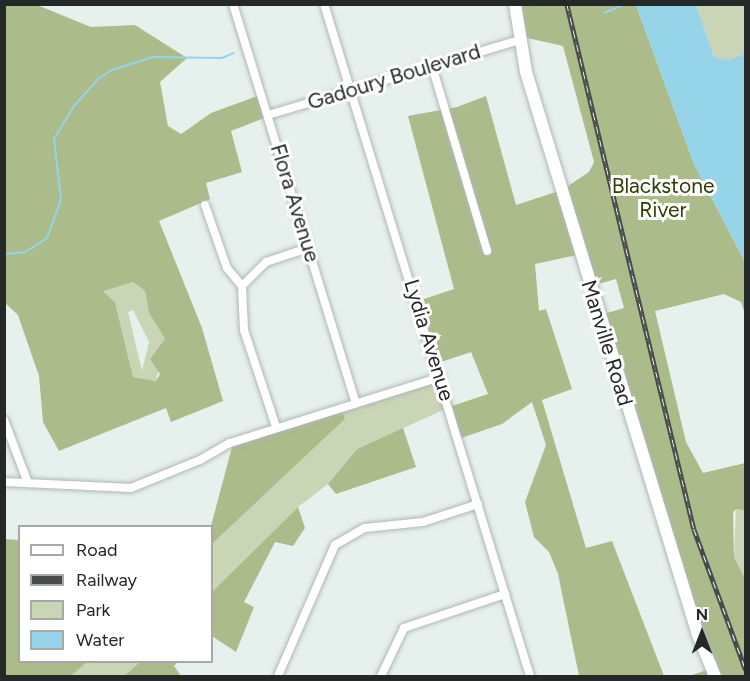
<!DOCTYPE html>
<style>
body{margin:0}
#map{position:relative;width:750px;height:681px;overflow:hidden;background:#e6f1ed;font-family:Figtree,sans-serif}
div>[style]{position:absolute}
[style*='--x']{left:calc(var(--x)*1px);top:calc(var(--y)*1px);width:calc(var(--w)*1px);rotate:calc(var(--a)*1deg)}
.green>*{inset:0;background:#cad5b6}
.forest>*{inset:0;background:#abbb8a}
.water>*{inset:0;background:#96d4ea}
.stream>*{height:2px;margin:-1px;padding:0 1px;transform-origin:1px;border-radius:1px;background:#96d4ea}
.roads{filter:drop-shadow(0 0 2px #aeb8b4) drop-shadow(0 0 2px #aeb8b4)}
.minor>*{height:8px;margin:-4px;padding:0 4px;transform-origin:4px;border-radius:4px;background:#fff}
.secondary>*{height:12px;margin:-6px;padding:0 6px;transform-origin:6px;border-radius:6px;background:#fff}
.rail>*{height:4.5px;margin-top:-2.25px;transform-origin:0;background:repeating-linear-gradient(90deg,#fff 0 7px,#474c4b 0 14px);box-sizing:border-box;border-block:2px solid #474c4b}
span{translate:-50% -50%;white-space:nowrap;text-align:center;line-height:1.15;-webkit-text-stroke:6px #fff;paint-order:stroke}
.street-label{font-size:21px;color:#242827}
.park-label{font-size:21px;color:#2f3c02}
.frame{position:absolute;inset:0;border:6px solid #242827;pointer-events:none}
.legend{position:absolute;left:18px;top:525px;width:195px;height:138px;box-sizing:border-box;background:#fff;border:2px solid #a7a9a9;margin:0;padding:8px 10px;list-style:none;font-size:18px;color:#242827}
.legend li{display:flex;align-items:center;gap:12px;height:30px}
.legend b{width:30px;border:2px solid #a7a9a9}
.north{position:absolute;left:672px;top:603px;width:60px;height:60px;-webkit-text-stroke:4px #fff;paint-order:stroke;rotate:0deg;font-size:16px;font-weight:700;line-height:24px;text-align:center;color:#242827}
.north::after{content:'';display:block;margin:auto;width:21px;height:27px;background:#242827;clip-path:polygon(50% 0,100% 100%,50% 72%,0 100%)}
</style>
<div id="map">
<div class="green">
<div style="clip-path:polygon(696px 5px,745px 5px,745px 53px,730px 60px,714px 57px)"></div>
<div style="clip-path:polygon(evenodd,133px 282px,145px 291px,149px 313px,165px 339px,156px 381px,133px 377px,115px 302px,102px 290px,133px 282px,133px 310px,149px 342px,142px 371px,128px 312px,133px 310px)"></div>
<div style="clip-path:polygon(442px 377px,452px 406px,357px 449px,328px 484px,298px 507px,212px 592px,212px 544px,345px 419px,342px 409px)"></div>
<div style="clip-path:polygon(736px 509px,745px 511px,745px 579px,734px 557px)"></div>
<div style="clip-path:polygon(87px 662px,140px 662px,124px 676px,71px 676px)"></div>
</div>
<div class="forest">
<div style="clip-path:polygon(evenodd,5px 5px,37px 5px,91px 27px,135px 25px,187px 58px,160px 82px,168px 126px,181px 134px,211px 113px,260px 95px,267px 117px,231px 131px,242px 172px,206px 183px,210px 199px,159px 221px,202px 328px,223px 401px,171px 422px,166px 408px,59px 451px,43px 422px,39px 376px,18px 315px,5px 303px,5px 5px,133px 282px,145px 291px,149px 313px,165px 339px,150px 359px,160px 374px,156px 381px,133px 377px,115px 302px,103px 291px,133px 282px)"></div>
<div style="clip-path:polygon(520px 5px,636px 5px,694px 164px,745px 262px,745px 314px,741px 302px,724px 294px,655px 311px,686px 442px,703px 473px,745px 463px,745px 511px,737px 509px,733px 512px,734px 557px,745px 579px,745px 676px,689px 676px,707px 670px,597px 316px,624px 308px,616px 279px,587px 287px,577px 255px,535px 264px,539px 311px,546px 309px,572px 389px,542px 400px,586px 548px,612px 541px,664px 676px,579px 676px,558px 574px,549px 552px,534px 537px,525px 502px,546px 445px,532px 402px,502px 424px,461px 438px,452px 406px,488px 394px,471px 352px,438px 363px,418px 301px,454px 289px,408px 116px,457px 107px,486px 96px,516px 205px,562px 190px,589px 172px,594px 162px,563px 46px,523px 37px)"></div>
<div style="clip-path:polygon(342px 409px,345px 419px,212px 544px,211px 526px,232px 447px)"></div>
<div style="clip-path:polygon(403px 428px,416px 467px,336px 494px,328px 484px,357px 449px)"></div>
<div style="clip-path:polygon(298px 507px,305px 528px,293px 546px,275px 542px,244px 602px,254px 607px,236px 652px,212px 636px,212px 592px)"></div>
<div style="clip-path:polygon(4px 539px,19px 540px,20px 662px,87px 662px,71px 676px,5px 676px)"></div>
<div style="clip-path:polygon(140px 662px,178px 662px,174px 666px,181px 676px,124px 676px)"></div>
</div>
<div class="water">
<div style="clip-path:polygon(636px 5px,696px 5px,714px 57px,730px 60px,745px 53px,745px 262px,694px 164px)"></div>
</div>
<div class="stream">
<div style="--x:604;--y:13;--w:23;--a:-23"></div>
<div style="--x:4;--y:254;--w:21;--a:-5"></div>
<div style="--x:25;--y:252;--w:26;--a:-32"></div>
<div style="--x:47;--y:238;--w:40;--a:-69.8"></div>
<div style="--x:61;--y:200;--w:61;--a:-96.5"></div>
<div style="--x:54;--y:139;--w:37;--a:-59"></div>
<div style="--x:73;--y:107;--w:38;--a:-48"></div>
<div style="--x:98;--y:79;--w:17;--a:-33"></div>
<div style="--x:112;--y:70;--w:43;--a:-17.6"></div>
<div style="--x:153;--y:57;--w:69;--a:0.8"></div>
<div style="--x:222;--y:58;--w:13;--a:-23"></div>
</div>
<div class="roads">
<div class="minor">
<div style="--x:233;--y:4;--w:418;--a:72.9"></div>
<div style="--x:324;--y:4;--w:703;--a:72.96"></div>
<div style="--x:432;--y:66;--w:193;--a:73.4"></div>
<div style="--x:268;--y:115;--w:262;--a:-16.6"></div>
<div style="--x:205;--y:205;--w:67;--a:70.8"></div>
<div style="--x:227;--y:268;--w:23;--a:50"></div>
<div style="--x:242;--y:286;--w:44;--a:87.4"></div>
<div style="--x:244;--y:330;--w:102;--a:71.7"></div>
<div style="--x:242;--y:286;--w:34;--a:-45"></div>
<div style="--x:266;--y:262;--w:44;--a:-18.4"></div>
<div style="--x:4;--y:420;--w:67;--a:69.1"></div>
<div style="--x:4;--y:482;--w:127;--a:2.7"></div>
<div style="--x:131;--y:488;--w:74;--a:-22.1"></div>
<div style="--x:200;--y:460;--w:34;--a:-30"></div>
<div style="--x:230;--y:443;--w:221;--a:-17.4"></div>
<div style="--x:278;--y:676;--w:143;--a:-66.5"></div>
<div style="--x:335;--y:545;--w:34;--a:-30"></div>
<div style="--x:365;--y:528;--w:58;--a:-5.9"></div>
<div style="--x:423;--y:522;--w:58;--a:-18.1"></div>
<div style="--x:381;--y:676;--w:53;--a:-64.4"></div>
<div style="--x:404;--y:628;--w:107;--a:-18.6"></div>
</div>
<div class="secondary">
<div style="--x:515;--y:4;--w:69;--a:80.8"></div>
<div style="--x:526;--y:72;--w:589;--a:73.01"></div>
<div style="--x:698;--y:635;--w:44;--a:67.5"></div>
</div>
</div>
<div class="rail">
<div style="--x:567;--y:4;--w:540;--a:76.4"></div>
<div style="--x:694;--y:529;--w:150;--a:69.8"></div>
</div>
<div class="street-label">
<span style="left:394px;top:77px;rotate:-17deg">Gadoury Boulevard</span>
<span style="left:295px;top:203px;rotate:73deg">Flora Avenue</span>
<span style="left:429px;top:340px;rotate:73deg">Lydia Avenue</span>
<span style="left:607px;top:343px;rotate:73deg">Manville Road</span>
</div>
<div class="park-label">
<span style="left:663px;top:198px">Blackstone<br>River</span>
</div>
<div class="frame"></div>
<ul class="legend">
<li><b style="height:8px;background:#fff"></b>Road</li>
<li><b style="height:8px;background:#474c4b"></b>Railway</li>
<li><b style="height:16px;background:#cad5b6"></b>Park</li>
<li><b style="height:16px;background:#96d4ea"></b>Water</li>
</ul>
<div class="north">N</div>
</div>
